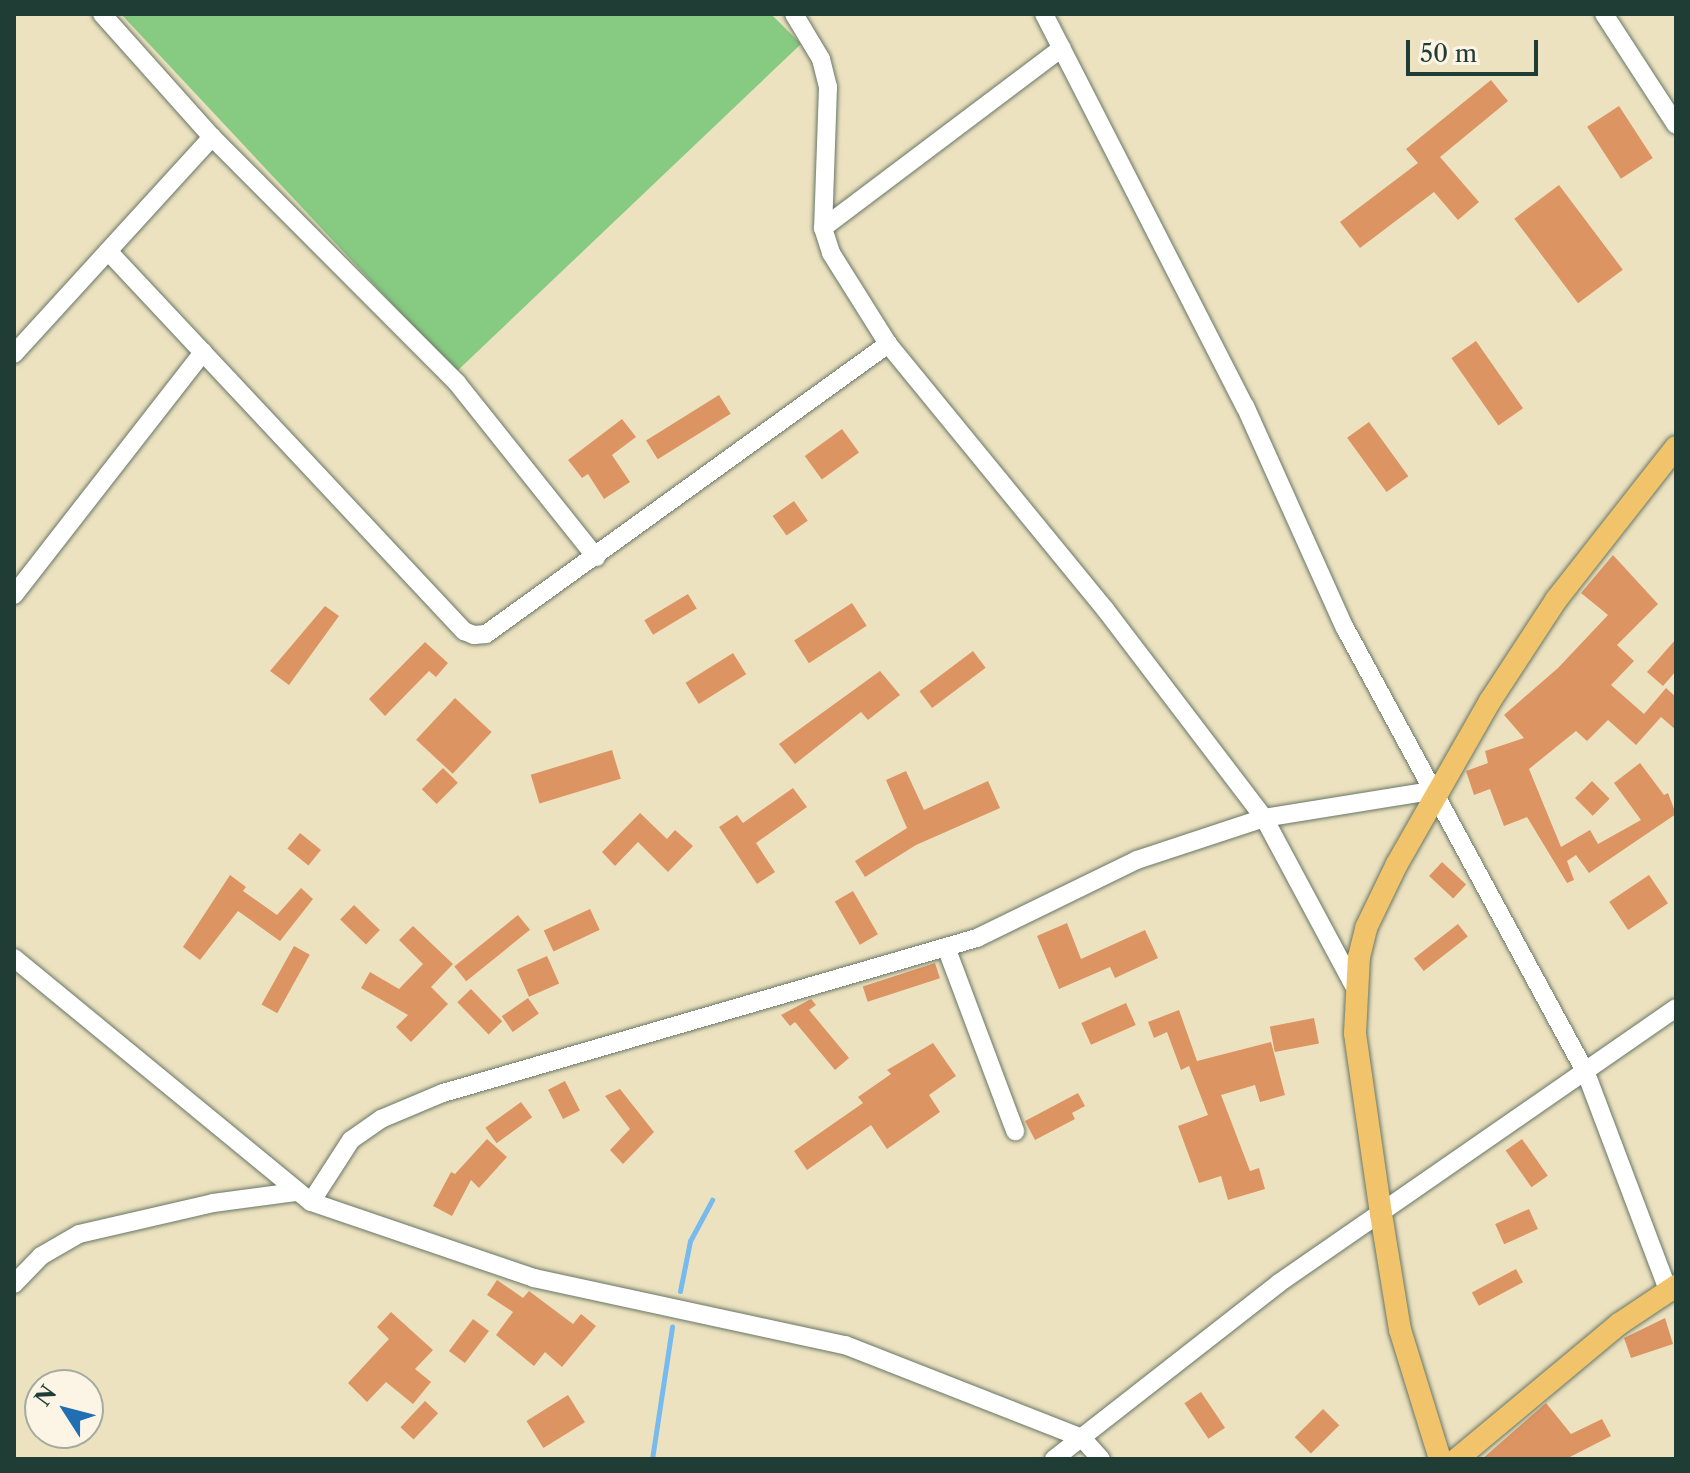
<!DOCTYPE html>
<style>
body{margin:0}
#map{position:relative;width:1690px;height:1473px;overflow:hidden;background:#ede2c0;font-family:"Libre Caslon Text",serif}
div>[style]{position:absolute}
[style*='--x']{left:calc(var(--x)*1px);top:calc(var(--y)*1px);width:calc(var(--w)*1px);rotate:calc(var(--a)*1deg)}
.green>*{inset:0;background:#87ca82}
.stream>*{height:5px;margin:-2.5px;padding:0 2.5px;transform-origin:2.5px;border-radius:2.5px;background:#77baed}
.building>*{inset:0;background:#dd9463;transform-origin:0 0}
.roads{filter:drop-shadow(0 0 2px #677765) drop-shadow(0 0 2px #677765)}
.minor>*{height:18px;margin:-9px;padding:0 9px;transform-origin:9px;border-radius:9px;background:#fff}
.major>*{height:22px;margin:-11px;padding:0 11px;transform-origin:11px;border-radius:11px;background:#f1c36a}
span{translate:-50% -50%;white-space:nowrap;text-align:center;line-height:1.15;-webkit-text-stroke:6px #fcf5e5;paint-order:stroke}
.frame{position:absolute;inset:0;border:16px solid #1f3d34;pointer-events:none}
.north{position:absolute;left:24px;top:1369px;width:80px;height:80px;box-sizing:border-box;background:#fcf5e5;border:2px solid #a4ab9e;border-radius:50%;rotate:306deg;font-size:22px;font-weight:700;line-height:32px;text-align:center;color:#1f3d34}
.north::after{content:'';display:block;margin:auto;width:28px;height:36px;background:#1f6fb2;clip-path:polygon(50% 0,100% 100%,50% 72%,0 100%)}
.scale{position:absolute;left:1406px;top:40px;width:132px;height:36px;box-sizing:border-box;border:4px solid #1f3d34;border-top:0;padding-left:10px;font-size:24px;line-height:28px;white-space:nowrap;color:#1f3d34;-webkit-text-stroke:6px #fcf5e5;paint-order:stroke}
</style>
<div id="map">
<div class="green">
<div style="clip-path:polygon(121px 14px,771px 14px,801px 44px,456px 372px)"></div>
</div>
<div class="stream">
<div style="--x:680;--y:1291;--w:51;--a:-78.7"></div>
<div style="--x:690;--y:1241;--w:47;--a:-61.8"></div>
<div style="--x:652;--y:1459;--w:134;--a:-81.4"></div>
</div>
<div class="building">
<div style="clip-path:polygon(1491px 80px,1508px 101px,1440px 157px,1479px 202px,1458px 220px,1434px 192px,1360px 248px,1340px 222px,1418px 163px,1406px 149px)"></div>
<div style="left:1619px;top:106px;width:62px;height:38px;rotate:57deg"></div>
<div style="left:1559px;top:185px;width:106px;height:56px;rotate:53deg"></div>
<div style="left:1476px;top:341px;width:82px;height:30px;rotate:55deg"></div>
<div style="left:719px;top:395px;width:22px;height:86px;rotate:58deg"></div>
<div style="clip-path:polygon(622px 419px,636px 437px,612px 455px,630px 482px,604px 499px,588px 474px,582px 478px,568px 460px)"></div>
<div style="left:1369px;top:422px;width:67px;height:27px;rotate:54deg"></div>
<div style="left:842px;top:429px;width:29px;height:46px;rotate:54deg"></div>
<div style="left:794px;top:501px;width:24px;height:26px;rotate:55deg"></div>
<div style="clip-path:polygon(1613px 555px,1658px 604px,1617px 645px,1634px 661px,1611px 685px,1644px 714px,1666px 688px,1676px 697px,1676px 730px,1661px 717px,1636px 745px,1608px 720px,1587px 741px,1576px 731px,1529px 769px,1561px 847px,1590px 830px,1598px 844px,1641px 820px,1614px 783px,1640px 763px,1664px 795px,1668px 793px,1676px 814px,1589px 873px,1576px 855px,1567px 861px,1574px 880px,1567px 883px,1527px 817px,1504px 826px,1490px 789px,1474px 795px,1466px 771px,1488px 763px,1485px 751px,1524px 738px,1504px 715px,1558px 668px,1608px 615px,1581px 593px)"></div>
<div style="left:688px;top:594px;width:17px;height:51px;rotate:59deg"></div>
<div style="left:852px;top:603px;width:27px;height:69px;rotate:57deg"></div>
<div style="clip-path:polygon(325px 606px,339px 616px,289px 685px,270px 671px)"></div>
<div style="clip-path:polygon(1676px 639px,1676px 671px,1663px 686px,1647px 672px)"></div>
<div style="clip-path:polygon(425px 642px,448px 663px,436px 677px,429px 671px,385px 716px,369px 699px)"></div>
<div style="left:973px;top:651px;width:21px;height:67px;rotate:53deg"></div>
<div style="left:733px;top:653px;width:25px;height:56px;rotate:58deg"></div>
<div style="clip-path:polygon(880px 671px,900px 695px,868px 720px,861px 712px,795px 764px,779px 744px)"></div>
<div style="left:455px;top:698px;width:50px;height:57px;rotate:43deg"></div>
<div style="left:612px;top:750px;width:30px;height:85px;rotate:73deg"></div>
<div style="left:443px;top:768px;width:21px;height:30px;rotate:45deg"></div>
<div style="clip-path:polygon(906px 771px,924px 810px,988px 781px,1000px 808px,916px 845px,865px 877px,855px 861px,907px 828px,886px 780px)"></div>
<div style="left:1592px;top:781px;width:25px;height:24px;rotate:45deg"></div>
<div style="clip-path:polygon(793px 788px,807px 807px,756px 843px,775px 872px,757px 884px,719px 827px,737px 815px,743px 823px)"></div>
<div style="clip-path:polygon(640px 813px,667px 839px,675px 830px,693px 846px,668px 872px,638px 842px,615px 866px,602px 852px)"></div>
<div style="left:300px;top:833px;width:27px;height:20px;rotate:39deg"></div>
<div style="left:1442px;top:862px;width:33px;height:19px;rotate:43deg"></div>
<div style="clip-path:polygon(230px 875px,246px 887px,243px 891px,277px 915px,301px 888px,313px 899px,280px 941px,238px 911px,200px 960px,183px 947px)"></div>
<div style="left:1649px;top:875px;width:34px;height:48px;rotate:56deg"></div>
<div style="left:853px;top:891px;width:50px;height:21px;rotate:60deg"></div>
<div style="left:354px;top:905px;width:36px;height:20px;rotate:44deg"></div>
<div style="left:590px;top:909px;width:23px;height:51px;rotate:65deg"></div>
<div style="left:518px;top:915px;width:19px;height:82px;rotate:51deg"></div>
<div style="clip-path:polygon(1067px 923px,1081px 959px,1145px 930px,1158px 958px,1115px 978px,1110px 967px,1059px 989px,1037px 936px)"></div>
<div style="left:1458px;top:924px;width:16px;height:56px;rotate:52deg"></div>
<div style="clip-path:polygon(413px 926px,453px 964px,431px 987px,448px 1004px,411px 1042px,396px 1027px,408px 1015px,361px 988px,370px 972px,399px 989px,423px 964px,399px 940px)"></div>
<div style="left:294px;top:946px;width:18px;height:67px;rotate:29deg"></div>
<div style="left:547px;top:956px;width:30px;height:33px;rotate:66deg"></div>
<div style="left:935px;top:963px;width:16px;height:76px;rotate:72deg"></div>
<div style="left:471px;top:989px;width:45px;height:19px;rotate:46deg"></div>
<div style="left:528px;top:998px;width:19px;height:32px;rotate:55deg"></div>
<div style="clip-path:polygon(811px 999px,816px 1005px,809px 1010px,849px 1058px,835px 1070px,795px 1022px,790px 1026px,781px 1015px)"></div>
<div style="left:1126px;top:1003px;width:24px;height:49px;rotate:66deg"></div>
<div style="clip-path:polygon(1179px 1010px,1197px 1061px,1271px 1042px,1285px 1095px,1260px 1102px,1255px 1085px,1221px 1095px,1250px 1171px,1259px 1168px,1265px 1189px,1228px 1200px,1221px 1176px,1199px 1183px,1178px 1126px,1208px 1115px,1189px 1066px,1181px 1070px,1167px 1032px,1154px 1038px,1148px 1022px)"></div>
<div style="left:1314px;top:1018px;width:26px;height:45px;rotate:79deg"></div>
<div style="clip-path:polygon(933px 1043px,956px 1076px,929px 1095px,940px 1112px,887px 1149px,871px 1125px,807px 1170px,794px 1151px,863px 1103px,858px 1097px,891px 1074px,887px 1070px)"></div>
<div style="left:565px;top:1081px;width:33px;height:19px;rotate:63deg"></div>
<div style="clip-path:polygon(620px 1089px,654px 1132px,623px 1164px,610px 1150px,630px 1129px,605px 1096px)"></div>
<div style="clip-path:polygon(1078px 1093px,1085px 1106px,1072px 1113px,1075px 1119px,1035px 1140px,1025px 1121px)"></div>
<div style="left:521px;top:1102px;width:19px;height:44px;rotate:54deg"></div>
<div style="clip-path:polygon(487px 1139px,507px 1157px,479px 1188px,471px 1180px,452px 1216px,433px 1206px,451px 1172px,455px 1174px)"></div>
<div style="left:1522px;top:1139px;width:45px;height:20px;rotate:55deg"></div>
<div style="left:1529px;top:1209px;width:22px;height:37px;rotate:66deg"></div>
<div style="left:1516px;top:1269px;width:15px;height:50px;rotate:62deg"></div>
<div style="clip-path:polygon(497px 1280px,523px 1298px,529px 1291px,573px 1324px,581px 1314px,596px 1326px,562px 1367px,545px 1352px,534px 1366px,496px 1335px,513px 1312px,487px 1295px)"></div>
<div style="clip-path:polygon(391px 1312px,433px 1350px,415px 1369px,431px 1382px,413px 1404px,386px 1382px,367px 1402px,348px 1383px,389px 1339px,377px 1327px)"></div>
<div style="clip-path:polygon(1665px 1318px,1673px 1344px,1631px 1358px,1624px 1338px)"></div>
<div style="left:473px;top:1319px;width:20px;height:40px;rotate:37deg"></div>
<div style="left:1201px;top:1392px;width:43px;height:20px;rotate:56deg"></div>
<div style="left:568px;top:1395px;width:32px;height:49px;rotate:58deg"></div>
<div style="left:425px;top:1401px;width:18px;height:36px;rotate:43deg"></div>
<div style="clip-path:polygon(1546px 1403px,1571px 1434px,1602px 1419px,1611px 1436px,1566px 1459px,1482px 1459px)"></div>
<div style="left:1323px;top:1409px;width:23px;height:40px;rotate:45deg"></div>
</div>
<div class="roads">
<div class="minor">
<div style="--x:102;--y:14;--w:165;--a:48.2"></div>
<div style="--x:212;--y:137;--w:347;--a:45.1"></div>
<div style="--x:457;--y:383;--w:223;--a:51.4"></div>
<div style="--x:794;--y:14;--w:52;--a:59"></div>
<div style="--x:821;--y:59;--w:29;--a:76"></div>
<div style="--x:828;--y:87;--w:141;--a:92"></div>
<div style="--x:823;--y:228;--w:26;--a:72"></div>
<div style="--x:831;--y:253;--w:107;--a:57.9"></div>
<div style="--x:888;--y:344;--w:343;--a:50.7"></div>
<div style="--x:1105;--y:609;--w:263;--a:52.7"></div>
<div style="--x:1264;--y:818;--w:193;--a:61.8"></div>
<div style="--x:1044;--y:14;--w:441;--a:62.9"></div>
<div style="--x:1245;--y:406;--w:243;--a:65.8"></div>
<div style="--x:1345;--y:628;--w:506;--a:61.56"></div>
<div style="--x:1586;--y:1073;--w:232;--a:69.3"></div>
<div style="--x:1604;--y:14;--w:132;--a:57"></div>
<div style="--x:823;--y:228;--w:299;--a:-37"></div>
<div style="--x:108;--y:251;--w:521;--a:46.87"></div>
<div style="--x:464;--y:631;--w:11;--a:22"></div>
<div style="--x:474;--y:635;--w:12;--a:-5"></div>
<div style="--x:486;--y:634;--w:496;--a:-35.8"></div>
<div style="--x:14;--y:354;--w:294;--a:-47.6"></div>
<div style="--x:14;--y:595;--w:308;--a:-52.1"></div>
<div style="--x:946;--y:947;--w:197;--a:69.4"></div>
<div style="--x:14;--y:958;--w:384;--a:39.4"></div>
<div style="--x:311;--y:1202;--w:236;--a:18.8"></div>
<div style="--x:534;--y:1278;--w:318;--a:12.2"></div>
<div style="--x:845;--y:1345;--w:255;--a:21.4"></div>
<div style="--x:1082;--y:1438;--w:28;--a:48"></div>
<div style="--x:311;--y:1202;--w:74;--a:-57.2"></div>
<div style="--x:351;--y:1140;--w:37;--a:-35"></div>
<div style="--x:381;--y:1119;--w:67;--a:-22.8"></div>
<div style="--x:443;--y:1093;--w:556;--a:-16.19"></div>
<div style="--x:977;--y:938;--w:178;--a:-26"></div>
<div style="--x:1137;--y:860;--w:134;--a:-18.3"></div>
<div style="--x:1264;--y:818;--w:175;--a:-9.2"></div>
<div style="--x:14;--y:1284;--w:39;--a:-46"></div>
<div style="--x:41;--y:1256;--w:44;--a:-30.1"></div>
<div style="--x:79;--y:1234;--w:138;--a:-13"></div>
<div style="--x:213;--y:1203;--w:83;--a:-7.6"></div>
<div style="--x:1054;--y:1459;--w:286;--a:-38"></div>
<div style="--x:1279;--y:1283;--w:483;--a:-34.7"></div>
</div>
<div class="major">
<div style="--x:1440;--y:1459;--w:135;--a:-107.2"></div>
<div style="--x:1400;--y:1330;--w:118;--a:-99.3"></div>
<div style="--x:1381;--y:1214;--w:183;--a:-98.2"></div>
<div style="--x:1355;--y:1033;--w:76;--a:-87"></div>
<div style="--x:1359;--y:957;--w:30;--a:-76"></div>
<div style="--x:1366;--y:928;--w:71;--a:-64.2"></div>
<div style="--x:1397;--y:864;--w:188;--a:-60.3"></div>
<div style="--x:1490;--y:701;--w:121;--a:-56.8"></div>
<div style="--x:1556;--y:600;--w:194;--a:-51.9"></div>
<div style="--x:1457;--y:1459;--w:211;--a:-39.8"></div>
<div style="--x:1619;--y:1324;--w:69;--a:-33.7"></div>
</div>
</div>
<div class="frame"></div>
<div class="north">N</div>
<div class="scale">50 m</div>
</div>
